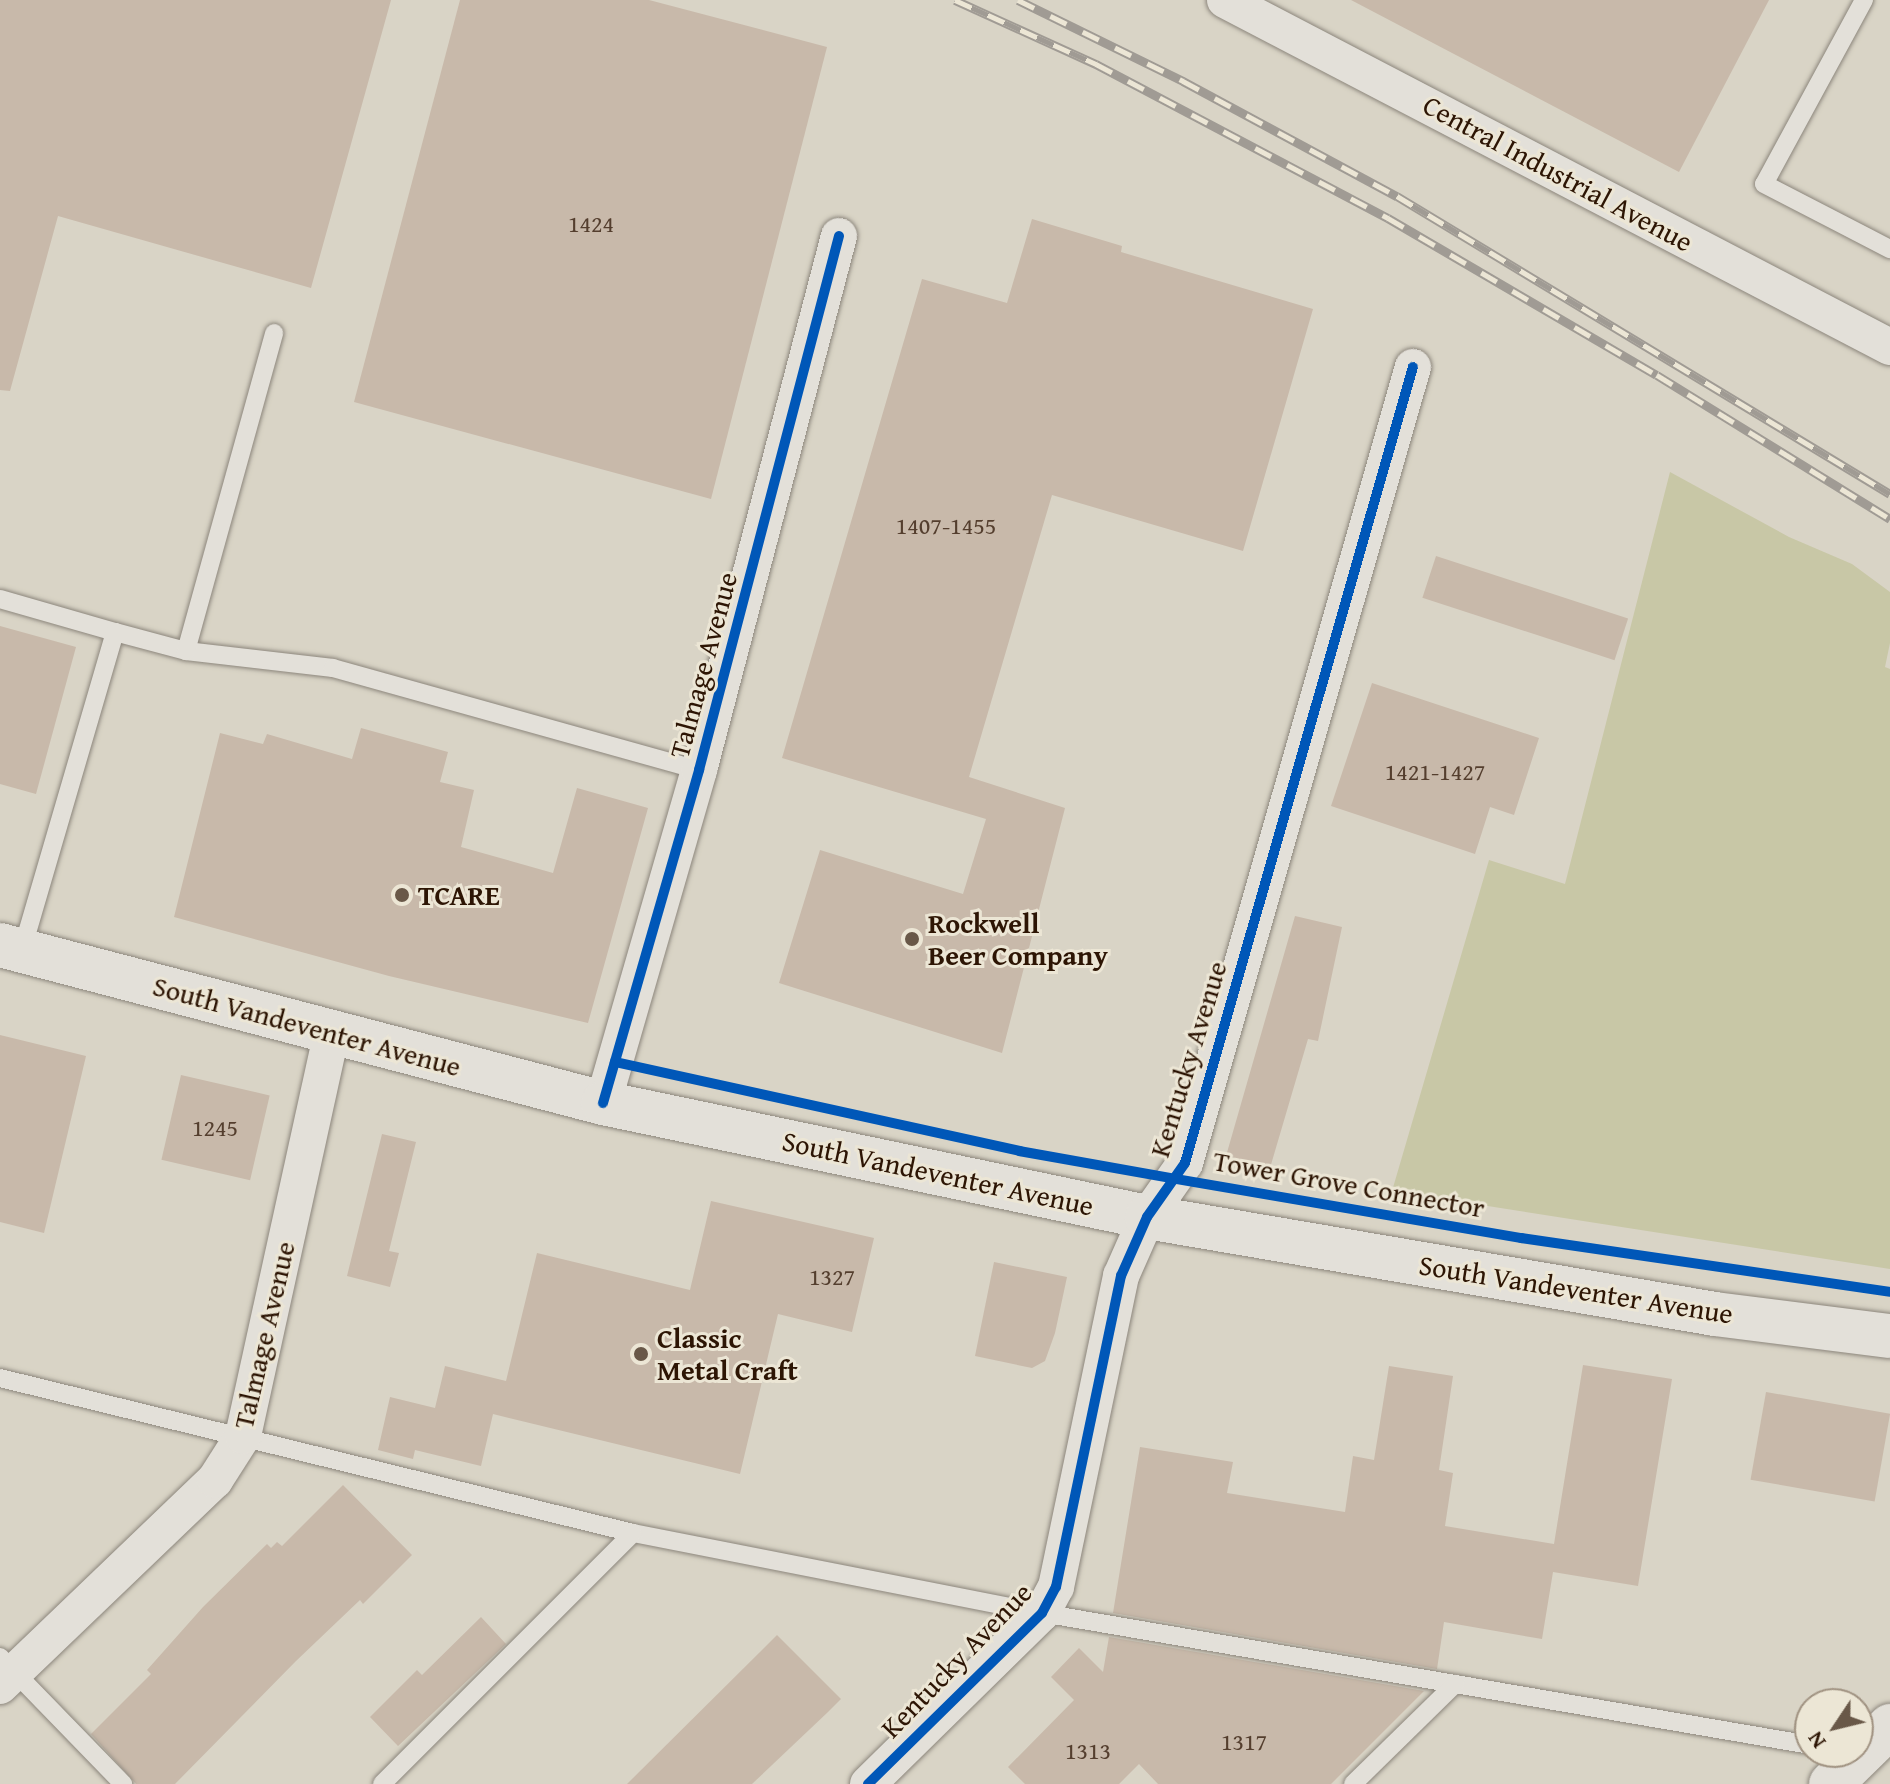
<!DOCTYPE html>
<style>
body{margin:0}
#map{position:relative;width:1890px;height:1784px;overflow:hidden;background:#d9d4c6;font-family:"Gentium Book Plus",serif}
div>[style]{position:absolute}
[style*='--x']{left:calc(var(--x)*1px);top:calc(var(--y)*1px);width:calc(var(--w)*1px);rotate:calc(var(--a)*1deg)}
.green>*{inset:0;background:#c8c7a6}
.building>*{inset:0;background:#c8b9aa;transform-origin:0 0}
.roads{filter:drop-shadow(0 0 2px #8c867c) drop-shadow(0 0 2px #8c867c)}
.service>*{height:18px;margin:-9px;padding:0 9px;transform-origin:9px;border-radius:9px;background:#e3e0d9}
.minor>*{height:36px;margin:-18px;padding:0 18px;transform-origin:18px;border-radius:18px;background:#e3e0d9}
.tertiary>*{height:44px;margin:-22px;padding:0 22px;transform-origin:22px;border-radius:22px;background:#e3e0d9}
.secondary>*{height:44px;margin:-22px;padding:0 22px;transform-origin:22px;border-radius:22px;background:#e3e0d9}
.rail>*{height:9px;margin-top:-4.5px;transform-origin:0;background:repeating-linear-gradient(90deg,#ece6d5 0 18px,#a09b94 0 36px);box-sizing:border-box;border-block:2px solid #a09b94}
.cycleway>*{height:10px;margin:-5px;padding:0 5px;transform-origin:5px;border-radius:5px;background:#0057b8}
.dots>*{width:22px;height:22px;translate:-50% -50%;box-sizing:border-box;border:4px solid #ece6d5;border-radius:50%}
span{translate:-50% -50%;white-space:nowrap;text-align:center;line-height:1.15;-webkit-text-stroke:6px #ece6d5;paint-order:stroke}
.number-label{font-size:24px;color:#543e2e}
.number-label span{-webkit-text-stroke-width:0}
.street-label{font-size:28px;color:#2d1504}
.poi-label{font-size:28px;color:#2d1504;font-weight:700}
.left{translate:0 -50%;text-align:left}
.north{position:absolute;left:1794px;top:1688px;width:80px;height:80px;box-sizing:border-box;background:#ece6d5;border:2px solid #a09281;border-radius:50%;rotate:235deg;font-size:22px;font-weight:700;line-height:32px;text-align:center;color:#2d1504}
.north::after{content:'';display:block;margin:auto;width:28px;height:36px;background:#695848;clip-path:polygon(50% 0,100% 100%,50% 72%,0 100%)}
</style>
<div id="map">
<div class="green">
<div style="clip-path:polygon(1670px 472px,1789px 537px,1852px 564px,1890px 592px,1890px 643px,1885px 667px,1890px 669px,1890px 1269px,1392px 1191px,1489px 860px,1565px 884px)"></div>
</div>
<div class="building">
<div style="clip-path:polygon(0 0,391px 0,311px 288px,58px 216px,10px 391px,0 390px)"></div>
<div style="clip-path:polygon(460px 0,649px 0,827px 47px,711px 499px,354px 402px)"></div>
<div style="clip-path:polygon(1351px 0,1769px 0,1679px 172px)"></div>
<div style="clip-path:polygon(1032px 219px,1122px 246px,1121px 252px,1313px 309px,1243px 551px,1052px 495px,969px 777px,1065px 808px,1002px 1053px,779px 983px,820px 850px,963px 894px,986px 819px,782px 758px,922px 279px,1007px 303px)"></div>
<div style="left:1436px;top:556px;width:202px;height:44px;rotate:18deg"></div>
<div style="clip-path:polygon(0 626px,76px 647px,36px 794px,0 784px)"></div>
<div style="clip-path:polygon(1372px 683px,1539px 738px,1514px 815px,1490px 807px,1475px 854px,1331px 806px)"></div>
<div style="clip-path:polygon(361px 728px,448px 752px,440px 782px,474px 790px,461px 847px,553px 873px,577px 788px,648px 808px,588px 1023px,389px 976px,174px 917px,220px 733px,263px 744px,267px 734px,352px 759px)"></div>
<div style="clip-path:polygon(1295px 916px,1342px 927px,1318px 1041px,1308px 1039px,1270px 1168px,1226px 1156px)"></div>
<div style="clip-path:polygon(0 1035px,86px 1056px,44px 1233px,0 1222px)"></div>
<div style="left:181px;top:1075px;width:91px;height:87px;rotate:13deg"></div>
<div style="clip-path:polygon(382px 1134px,416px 1142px,389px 1251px,399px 1253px,390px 1287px,347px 1276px)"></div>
<div style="clip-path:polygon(711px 1201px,874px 1238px,852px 1332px,778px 1314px,740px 1474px,493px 1414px,481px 1466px,415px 1450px,413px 1459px,378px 1450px,390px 1397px,435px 1408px,445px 1366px,506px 1381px,537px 1253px,690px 1290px)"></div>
<div style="clip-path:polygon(994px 1262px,1067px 1277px,1055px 1333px,1045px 1361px,1032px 1368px,975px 1356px)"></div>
<div style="clip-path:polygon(1583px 1365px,1672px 1379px,1638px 1586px,1553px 1572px,1542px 1639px,1444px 1622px,1437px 1669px,1113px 1613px,1140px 1447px,1233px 1462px,1227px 1493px,1345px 1512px,1353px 1456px,1374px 1460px,1389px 1366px,1453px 1376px,1439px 1470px,1453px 1473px,1445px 1526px,1554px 1544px)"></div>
<div style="left:1766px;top:1392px;width:126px;height:89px;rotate:10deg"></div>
<div style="clip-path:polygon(343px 1485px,412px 1555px,363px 1604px,360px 1600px,296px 1661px,175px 1784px,136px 1784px,91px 1734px,151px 1674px,147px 1670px,203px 1607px,267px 1544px,271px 1548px,277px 1542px,282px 1546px)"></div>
<div style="clip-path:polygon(481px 1617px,506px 1644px,398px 1746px,370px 1717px,417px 1670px,422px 1675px)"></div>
<div style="clip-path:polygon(777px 1635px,841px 1699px,828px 1712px,752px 1784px,627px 1784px)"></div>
<div style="clip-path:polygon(1109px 1637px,1424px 1691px,1331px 1784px,1158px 1784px,1139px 1764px,1119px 1784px,1025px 1784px,1008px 1767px,1074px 1700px,1051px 1677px,1079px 1648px,1103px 1672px)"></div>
</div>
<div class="roads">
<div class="service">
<div style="--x:1864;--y:0;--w:209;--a:118.5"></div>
<div style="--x:1764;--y:184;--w:142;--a:27.3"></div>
<div style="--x:0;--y:599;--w:120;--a:16"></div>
<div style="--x:115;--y:632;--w:332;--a:106.3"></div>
<div style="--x:115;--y:632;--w:73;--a:15"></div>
<div style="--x:186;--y:651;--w:148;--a:6.6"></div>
<div style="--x:333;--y:668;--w:380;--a:15.6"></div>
<div style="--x:186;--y:651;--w:330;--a:-74.5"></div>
<div style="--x:0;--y:1378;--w:652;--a:13.76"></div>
<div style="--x:633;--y:1533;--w:417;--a:11.1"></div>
<div style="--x:1042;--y:1613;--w:779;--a:9.75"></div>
<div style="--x:0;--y:1657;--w:177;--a:45.9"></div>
<div style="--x:382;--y:1784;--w:355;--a:-45"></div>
<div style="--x:1353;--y:1784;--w:143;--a:-44.4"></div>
</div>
<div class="minor">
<div style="--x:1225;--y:0;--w:750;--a:27.56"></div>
<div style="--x:603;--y:1103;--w:347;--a:-73.9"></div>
<div style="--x:699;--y:770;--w:552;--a:-75.31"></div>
<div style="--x:0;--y:1686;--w:298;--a:-43.8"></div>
<div style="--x:215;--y:1480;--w:52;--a:-57.5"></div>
<div style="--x:243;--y:1436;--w:414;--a:-77.6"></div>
<div style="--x:868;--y:1784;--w:244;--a:-44.5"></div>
<div style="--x:1042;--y:1613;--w:30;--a:-62"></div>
<div style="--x:1056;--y:1587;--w:318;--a:-78.2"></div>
<div style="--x:1121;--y:1276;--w:64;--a:-66.2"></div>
<div style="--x:1147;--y:1217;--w:66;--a:-54.9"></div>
<div style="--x:1185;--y:1163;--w:828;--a:-74.02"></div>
</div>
<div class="tertiary">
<div style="--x:1831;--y:1784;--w:83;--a:-44.5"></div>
</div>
<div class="secondary">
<div style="--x:0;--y:945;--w:623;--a:14.68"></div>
<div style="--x:603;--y:1103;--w:556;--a:11.84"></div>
<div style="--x:1147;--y:1217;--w:576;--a:9.69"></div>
<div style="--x:1715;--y:1314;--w:176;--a:7.2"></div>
</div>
</div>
<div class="rail">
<div style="--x:955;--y:0;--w:155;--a:24.4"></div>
<div style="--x:1096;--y:64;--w:330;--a:27.8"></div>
<div style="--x:1388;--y:218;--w:311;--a:30.3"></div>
<div style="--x:1657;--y:375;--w:274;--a:31.7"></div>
<div style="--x:1018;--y:0;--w:184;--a:26.1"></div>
<div style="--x:1183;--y:81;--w:243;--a:28.3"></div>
<div style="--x:1397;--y:196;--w:576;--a:31.15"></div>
</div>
<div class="cycleway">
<div style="--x:615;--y:1062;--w:414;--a:12.4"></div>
<div style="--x:1019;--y:1151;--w:159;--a:10.1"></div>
<div style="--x:1176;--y:1179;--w:350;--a:9.7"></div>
<div style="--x:1521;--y:1238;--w:373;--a:8.3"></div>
<div style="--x:603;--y:1103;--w:347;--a:-73.9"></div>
<div style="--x:699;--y:770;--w:552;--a:-75.31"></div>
<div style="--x:868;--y:1784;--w:244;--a:-44.5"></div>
<div style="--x:1042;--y:1613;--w:30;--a:-62"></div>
<div style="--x:1056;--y:1587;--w:318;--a:-78.2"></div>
<div style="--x:1121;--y:1276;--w:64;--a:-66.2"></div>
<div style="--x:1147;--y:1217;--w:66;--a:-54.9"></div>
<div style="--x:1185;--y:1163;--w:828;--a:-74.02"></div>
</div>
<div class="dots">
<div style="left:402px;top:895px;background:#695848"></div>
<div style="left:912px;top:939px;background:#695848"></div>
<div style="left:641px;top:1354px;background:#695848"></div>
</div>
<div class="number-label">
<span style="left:591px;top:224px">1424</span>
<span style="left:946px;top:526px">1407-1455</span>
<span style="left:1435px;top:772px">1421-1427</span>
<span style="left:215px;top:1128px">1245</span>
<span style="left:832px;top:1277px">1327</span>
<span style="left:1244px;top:1742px">1317</span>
<span style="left:1088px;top:1751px">1313</span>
</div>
<div class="street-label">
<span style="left:1558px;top:173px;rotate:28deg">Central Industrial Avenue</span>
<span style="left:703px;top:665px;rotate:-75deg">Talmage Avenue</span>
<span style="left:307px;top:1026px;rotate:15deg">South Vandeventer Avenue</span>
<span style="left:1188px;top:1059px;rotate:-73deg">Kentucky Avenue</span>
<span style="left:938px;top:1173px;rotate:12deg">South Vandeventer Avenue</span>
<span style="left:1349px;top:1184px;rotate:10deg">Tower Grove Connector</span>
<span style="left:1576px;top:1289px;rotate:9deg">South Vandeventer Avenue</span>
<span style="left:264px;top:1335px;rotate:-77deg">Talmage Avenue</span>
<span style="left:956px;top:1660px;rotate:-46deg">Kentucky Avenue</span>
</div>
<div class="poi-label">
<span class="left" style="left:418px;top:895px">TCARE</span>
<span class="left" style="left:928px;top:939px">Rockwell<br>Beer Company</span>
<span class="left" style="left:657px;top:1354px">Classic<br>Metal Craft</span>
</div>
<div class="north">N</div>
</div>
